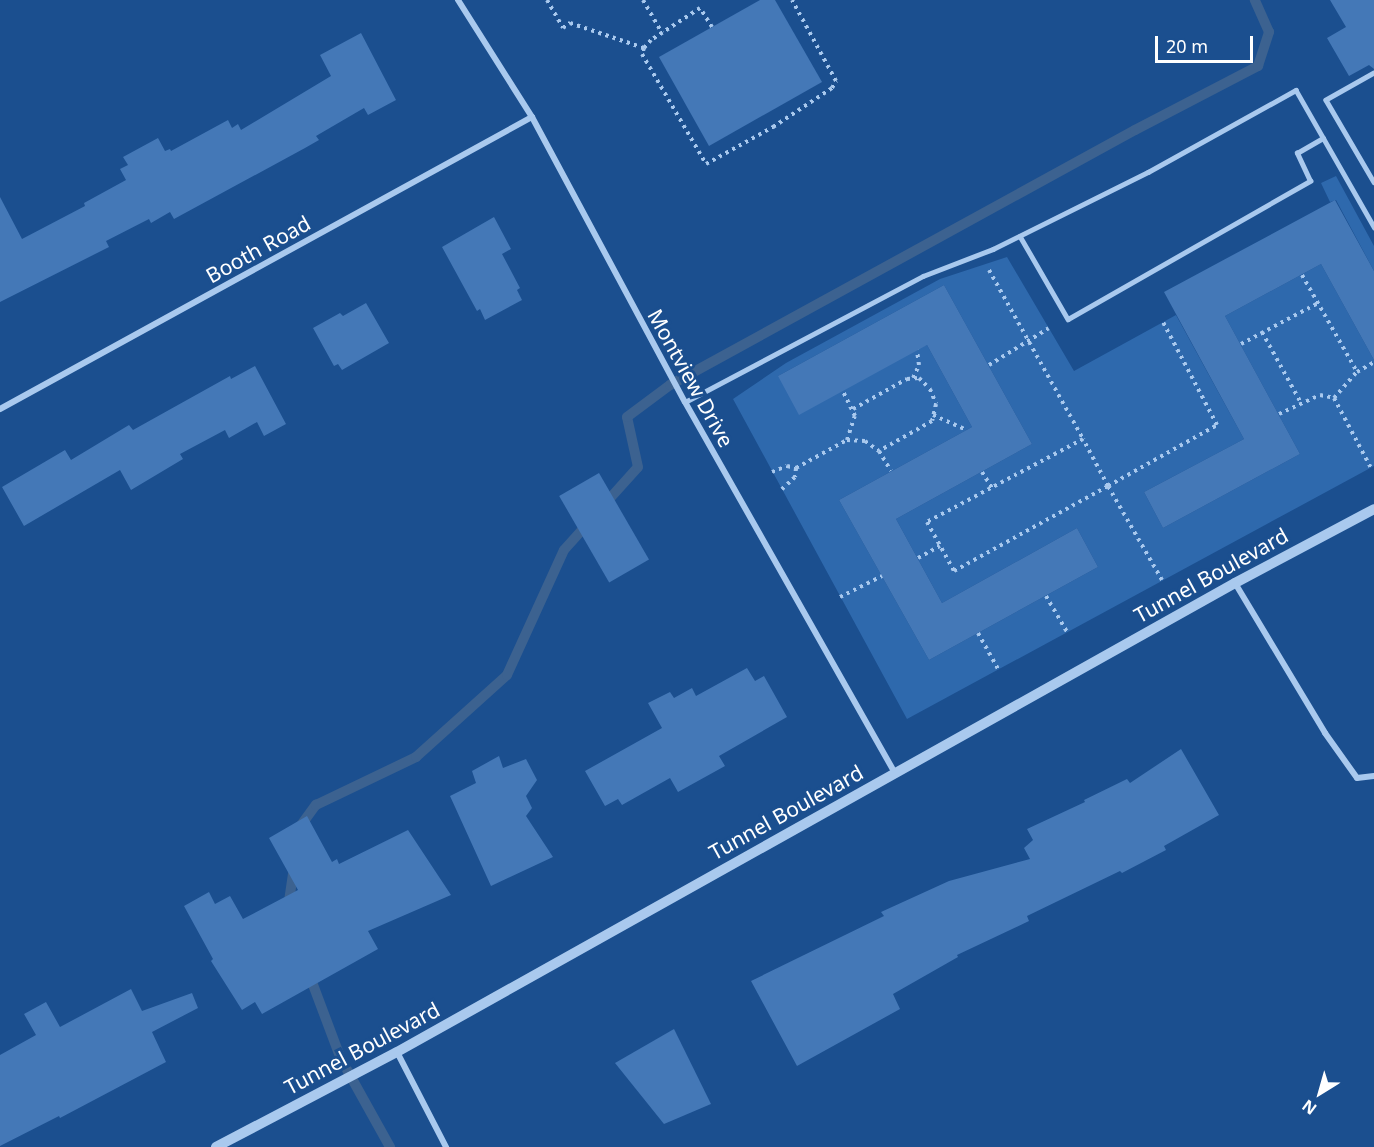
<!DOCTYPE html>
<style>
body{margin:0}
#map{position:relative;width:1374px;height:1147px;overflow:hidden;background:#1b4f8f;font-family:"Noto Sans",sans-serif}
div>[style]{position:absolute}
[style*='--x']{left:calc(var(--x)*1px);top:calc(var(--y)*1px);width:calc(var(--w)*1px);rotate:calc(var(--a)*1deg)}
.green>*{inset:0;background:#2e69ad}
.stream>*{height:10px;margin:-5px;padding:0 5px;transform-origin:5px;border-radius:5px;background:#3c6290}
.building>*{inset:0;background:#4478b7;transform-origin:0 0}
.path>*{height:4px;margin-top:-2px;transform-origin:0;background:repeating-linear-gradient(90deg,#a9c9ee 0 3px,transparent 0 7.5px)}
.service>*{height:4.5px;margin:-2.25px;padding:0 2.25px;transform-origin:2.25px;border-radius:2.25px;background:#a9c9ee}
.minor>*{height:6px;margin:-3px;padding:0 3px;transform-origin:3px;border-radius:3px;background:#a9c9ee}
.tertiary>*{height:10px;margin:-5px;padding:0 5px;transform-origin:5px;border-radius:5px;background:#a9c9ee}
span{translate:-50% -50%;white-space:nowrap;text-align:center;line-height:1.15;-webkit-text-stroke:6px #1b4f8f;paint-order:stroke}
.street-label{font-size:21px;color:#fff}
.north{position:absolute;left:1290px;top:1063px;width:60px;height:60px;-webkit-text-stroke:4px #1b4f8f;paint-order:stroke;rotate:217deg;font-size:16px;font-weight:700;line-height:24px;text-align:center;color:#fff}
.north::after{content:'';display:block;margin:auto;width:21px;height:27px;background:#fff;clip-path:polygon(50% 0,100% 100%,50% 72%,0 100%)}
.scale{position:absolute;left:1155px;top:36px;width:98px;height:27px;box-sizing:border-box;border:3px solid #fff;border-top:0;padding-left:8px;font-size:18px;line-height:21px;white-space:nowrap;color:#fff;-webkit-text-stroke:4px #1b4f8f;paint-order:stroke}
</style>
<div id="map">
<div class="green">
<div style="clip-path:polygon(1336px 176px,1374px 246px,1374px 271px,1336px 200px,1330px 202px,1321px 183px)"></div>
<div style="clip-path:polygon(evenodd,1007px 257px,1074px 371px,1176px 315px,1244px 439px,1144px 492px,1163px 528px,1300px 454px,1225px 316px,1321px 264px,1374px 360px,1374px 466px,907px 719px,733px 399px,786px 363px,940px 279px,1007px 257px,944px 285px,1032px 444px,896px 519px,942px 603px,1077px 528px,1098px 567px,929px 660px,839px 500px,972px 427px,927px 345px,778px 376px,944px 285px)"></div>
</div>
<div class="stream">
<div style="--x:603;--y:506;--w:52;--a:-48.1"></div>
<div style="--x:638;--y:467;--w:51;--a:-102.4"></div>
<div style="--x:627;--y:417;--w:54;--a:-36.7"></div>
<div style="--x:670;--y:385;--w:530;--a:-28.74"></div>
<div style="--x:1135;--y:130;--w:139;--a:-27.5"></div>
<div style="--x:1258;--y:66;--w:36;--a:-72"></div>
<div style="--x:1269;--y:32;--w:35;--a:-114"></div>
<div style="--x:299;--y:828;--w:29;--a:-54"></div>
<div style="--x:316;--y:805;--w:111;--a:-25.6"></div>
<div style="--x:416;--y:757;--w:122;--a:-42"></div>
<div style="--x:507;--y:675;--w:137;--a:-65.5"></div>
<div style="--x:564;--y:550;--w:38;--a:-48"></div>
<div style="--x:288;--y:908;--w:41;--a:-81.7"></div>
<div style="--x:309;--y:974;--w:91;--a:69.4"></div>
<div style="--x:341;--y:1059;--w:101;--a:60.9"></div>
</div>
<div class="building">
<div style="clip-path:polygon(760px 0,775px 0,822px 82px,709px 146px,659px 57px)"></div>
<div style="clip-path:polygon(1330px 0,1374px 0,1374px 69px,1369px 65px,1349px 76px,1327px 38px,1346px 27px)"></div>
<div style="clip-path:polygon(361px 33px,396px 100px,368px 115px,364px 108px,316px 136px,319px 140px,305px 148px,174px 219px,170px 212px,151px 223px,149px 219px,106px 241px,109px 247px,0 302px,0 197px,22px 239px,85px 206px,84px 203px,126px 180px,120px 169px,128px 165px,123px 157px,158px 138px,165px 151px,170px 149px,171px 151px,228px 120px,232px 128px,238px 124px,241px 130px,331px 76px,320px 55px)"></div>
<div style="clip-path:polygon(1335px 200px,1374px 271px,1374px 360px,1321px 264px,1225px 316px,1300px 454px,1163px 528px,1144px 492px,1244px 439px,1164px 292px)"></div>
<div style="clip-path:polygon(494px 217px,511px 249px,502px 254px,520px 288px,517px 290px,522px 300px,485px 320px,480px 309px,477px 311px,442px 247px)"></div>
<div style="clip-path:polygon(944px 285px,1032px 444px,896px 519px,942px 603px,1077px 528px,1098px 567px,929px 660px,839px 500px,972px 427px,927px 345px,799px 415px,778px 376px)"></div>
<div style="clip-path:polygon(366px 303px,389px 343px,342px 370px,338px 364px,334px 366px,313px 328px,340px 313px,343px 316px)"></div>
<div style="clip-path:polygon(255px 366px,286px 424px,264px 436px,257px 422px,229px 438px,225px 430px,180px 454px,183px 459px,131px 490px,120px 470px,24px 526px,2px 487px,65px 450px,71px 460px,129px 425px,133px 430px,230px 376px,231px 379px)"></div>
<div style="left:599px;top:473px;width:100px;height:46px;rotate:60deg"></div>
<div style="clip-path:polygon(747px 668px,755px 681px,764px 676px,787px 717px,719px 756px,725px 766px,678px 792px,670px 778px,622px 805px,618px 799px,605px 806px,585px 771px,662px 728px,648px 703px,670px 692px,674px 698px,692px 688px,696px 696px)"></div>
<div style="clip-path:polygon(1181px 749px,1219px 815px,1164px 846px,1166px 850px,1122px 873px,1120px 871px,1027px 916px,1029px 921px,957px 955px,958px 957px,893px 994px,900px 1009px,797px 1066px,751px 981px,884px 916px,881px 912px,949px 881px,1030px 859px,1024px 848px,1033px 840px,1027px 829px,1085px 802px,1084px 800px,1127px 779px,1130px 783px)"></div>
<div style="clip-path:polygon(499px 756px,503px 768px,526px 759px,537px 780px,526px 796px,532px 808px,526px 816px,553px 857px,491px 886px,450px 796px,476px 783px,472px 771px)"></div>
<div style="clip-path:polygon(307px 816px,332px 862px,337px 859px,339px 864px,408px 830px,451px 895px,368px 931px,378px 949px,262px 1014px,255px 1002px,242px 1010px,211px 961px,213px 959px,184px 906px,209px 892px,215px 904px,230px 896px,243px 919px,298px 890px,269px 838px)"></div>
<div style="clip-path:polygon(131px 989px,142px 1011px,192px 993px,198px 1008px,152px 1032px,166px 1062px,60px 1118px,59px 1116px,0 1146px,0 1055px,36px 1035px,24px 1014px,46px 1002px,60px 1027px)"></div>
<div style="clip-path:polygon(674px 1029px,711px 1104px,664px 1124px,615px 1063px)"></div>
</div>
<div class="path">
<div style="--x:547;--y:0;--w:32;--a:60"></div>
<div style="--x:563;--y:28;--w:9;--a:-36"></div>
<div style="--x:570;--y:23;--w:78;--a:18.7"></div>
<div style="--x:643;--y:0;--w:38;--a:60"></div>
<div style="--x:712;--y:27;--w:22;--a:-122"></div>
<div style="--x:700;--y:8;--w:59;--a:146.9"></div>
<div style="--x:651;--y:40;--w:11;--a:131"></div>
<div style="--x:644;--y:48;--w:6;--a:108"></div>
<div style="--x:642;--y:54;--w:127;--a:59.8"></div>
<div style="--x:706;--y:164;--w:77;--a:-28.9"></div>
<div style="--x:773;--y:127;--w:71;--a:-33.5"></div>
<div style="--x:832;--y:88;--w:8;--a:-60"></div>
<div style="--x:836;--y:81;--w:92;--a:-118.5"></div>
<div style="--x:989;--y:270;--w:193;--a:60.9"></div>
<div style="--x:1302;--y:275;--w:112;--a:60.4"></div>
<div style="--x:1262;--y:332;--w:81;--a:61.2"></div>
<div style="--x:1241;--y:344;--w:87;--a:-28"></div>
<div style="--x:989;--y:365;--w:70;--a:-31.7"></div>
<div style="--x:913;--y:378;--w:14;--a:-65"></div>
<div style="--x:919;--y:365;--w:15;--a:-98"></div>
<div style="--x:1334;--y:398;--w:35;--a:-49"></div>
<div style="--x:1357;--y:372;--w:20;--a:-30"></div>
<div style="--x:853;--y:409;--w:62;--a:-29.1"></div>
<div style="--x:907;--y:379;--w:12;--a:-5"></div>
<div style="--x:919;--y:378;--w:16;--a:45"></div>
<div style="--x:930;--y:389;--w:16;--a:68"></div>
<div style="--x:936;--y:404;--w:17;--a:103"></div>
<div style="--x:932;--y:421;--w:61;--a:150.5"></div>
<div style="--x:1279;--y:414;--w:45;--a:-24.9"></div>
<div style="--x:1320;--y:395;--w:14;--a:12"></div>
<div style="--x:1334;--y:398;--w:79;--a:62.1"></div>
<div style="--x:933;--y:415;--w:36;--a:24"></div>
<div style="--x:847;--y:440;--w:18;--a:3"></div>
<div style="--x:865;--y:441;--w:17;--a:36"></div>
<div style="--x:879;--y:451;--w:23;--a:59"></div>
<div style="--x:796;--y:468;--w:58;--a:-28.8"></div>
<div style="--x:847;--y:440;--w:25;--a:-72"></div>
<div style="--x:855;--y:416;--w:28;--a:-116"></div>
<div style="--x:772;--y:472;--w:16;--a:-22"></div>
<div style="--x:787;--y:466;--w:9;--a:13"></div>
<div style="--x:796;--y:468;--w:9;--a:96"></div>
<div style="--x:795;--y:477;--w:18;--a:137"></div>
<div style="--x:982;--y:472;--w:19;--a:58"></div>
<div style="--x:918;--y:558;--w:25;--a:-29"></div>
<div style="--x:1162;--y:580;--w:108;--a:-119.9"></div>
<div style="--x:1108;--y:486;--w:53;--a:-118"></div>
<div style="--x:1083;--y:439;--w:177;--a:152"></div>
<div style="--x:927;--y:522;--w:56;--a:61.1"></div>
<div style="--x:954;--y:571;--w:176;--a:-28.9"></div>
<div style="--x:1108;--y:486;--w:125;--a:-29.2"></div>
<div style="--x:1217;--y:425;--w:116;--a:-117.7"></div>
<div style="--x:1046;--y:596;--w:42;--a:59.7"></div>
<div style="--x:840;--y:597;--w:47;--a:-26.6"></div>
<div style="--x:978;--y:633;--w:41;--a:60.9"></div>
</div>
<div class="service">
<div style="--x:1374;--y:73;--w:55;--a:150.6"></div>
<div style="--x:1326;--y:100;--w:95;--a:59.7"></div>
<div style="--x:1020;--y:236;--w:96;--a:60"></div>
<div style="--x:1068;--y:319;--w:279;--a:-29.7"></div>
<div style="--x:1310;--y:181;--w:31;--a:-115"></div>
<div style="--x:1297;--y:153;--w:30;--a:-30"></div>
<div style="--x:685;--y:402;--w:269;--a:-27.9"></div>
<div style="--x:923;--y:276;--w:75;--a:-21.1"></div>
<div style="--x:993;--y:249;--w:173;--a:-26.4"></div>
<div style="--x:1148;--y:172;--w:169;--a:-29"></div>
<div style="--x:1296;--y:90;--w:158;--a:60.3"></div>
</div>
<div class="minor">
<div style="--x:458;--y:0;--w:138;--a:57.7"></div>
<div style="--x:532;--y:117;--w:323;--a:61.8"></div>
<div style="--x:685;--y:402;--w:426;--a:60.5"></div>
<div style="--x:0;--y:409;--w:607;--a:-28.76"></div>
<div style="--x:1235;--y:583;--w:175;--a:59"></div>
<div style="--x:1325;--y:733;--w:55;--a:54.6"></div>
<div style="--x:1357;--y:778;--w:17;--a:-7"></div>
<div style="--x:397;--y:1052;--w:107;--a:62.7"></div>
</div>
<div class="tertiary">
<div style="--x:216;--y:1147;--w:204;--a:-27.7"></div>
<div style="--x:397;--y:1052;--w:960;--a:-29.23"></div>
<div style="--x:1235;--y:583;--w:157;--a:-28"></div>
</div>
<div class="street-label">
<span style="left:258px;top:249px;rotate:-29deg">Booth Road</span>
<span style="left:691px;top:378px;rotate:61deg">Montview Drive</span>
<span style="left:1211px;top:575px;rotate:-29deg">Tunnel Boulevard</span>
<span style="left:786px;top:812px;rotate:-29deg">Tunnel Boulevard</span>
<span style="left:362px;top:1048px;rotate:-28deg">Tunnel Boulevard</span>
</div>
<div class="north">N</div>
<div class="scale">20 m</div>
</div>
